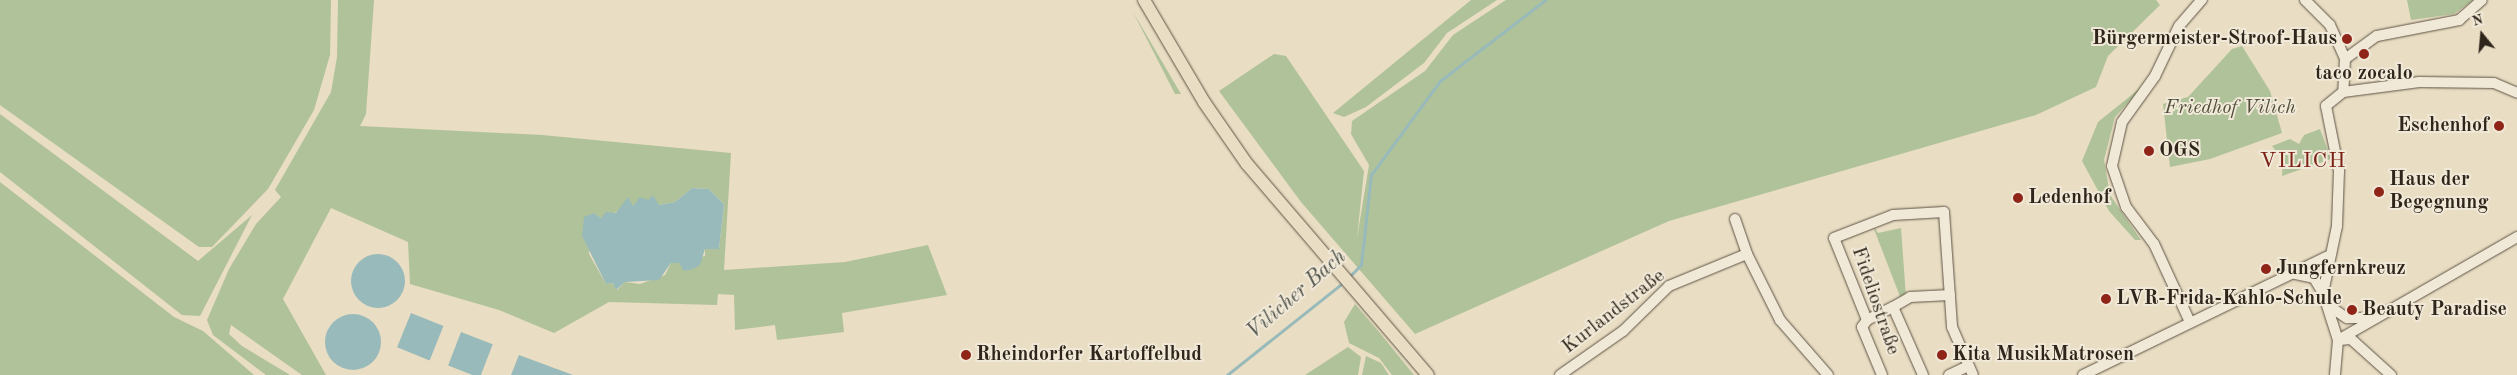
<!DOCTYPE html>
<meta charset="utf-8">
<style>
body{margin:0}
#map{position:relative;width:2517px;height:375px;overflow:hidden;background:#e9ddc3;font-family:"Old Standard TT",serif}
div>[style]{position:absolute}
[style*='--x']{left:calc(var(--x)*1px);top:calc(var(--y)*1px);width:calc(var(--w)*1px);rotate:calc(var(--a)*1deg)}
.green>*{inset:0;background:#b0c299}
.water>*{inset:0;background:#99baba;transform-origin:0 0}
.round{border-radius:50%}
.stream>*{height:2.5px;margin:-1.25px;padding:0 1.25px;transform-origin:1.25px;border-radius:1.25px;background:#99baba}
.roads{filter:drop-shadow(0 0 1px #5e5344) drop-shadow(0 0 1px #5e5344)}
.minor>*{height:10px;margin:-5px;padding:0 5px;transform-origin:5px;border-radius:5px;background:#f1e9d8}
.major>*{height:12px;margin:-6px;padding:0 6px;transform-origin:6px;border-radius:6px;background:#e9ddc3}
.dots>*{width:14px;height:14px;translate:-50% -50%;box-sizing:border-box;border:2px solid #f1e9d8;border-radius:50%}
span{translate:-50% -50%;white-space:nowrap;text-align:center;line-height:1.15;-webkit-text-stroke:4px #f1e9d8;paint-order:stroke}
.poi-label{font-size:20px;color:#2f251a;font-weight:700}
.right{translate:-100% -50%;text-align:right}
.left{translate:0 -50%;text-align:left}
.park-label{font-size:20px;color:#4f4c3a;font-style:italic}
.street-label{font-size:20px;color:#2f251a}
.water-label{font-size:21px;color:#4f524a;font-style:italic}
.quarter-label{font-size:22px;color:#7a1f14;letter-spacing:1px}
.north{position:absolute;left:2457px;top:10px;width:50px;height:50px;-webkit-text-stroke:4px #f1e9d8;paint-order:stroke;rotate:343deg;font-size:14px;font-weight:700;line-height:20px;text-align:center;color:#2f251a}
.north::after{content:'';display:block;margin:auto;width:18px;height:22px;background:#2f251a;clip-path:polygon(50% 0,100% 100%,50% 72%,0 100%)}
</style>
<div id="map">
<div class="green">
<div style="clip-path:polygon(0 0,331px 0,330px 55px,314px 110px,268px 189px,212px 247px,199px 247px,0 105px)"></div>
<div style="clip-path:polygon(evenodd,338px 0,374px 0,366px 114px,360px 126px,542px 135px,731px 153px,724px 270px,845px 262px,928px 245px,947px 295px,842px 313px,844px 332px,777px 340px,775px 325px,735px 330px,734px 295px,718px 294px,717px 305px,609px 302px,554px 333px,499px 310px,410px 284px,408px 242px,331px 208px,283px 299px,326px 375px,302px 375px,231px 325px,229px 334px,242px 346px,290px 375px,266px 375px,213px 335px,207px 320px,229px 269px,256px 224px,281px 197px,275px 190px,331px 92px,337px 57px,338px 0,692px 188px,709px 189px,724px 204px,719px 249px,705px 249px,705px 256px,671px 263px,665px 275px,640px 284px,625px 282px,617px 290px,613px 283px,606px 284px,589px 254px,594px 213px,601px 218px,648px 200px,659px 205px,675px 202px,692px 188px)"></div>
<div style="clip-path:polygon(1471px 0,1497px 0,1447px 33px,1424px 63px,1366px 107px,1344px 117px,1333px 113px)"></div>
<div style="clip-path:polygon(1506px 0,2156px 0,2160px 5px,2108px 56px,2096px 87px,2036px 115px,1669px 221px,1415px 334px,1301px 202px,1219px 91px,1274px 54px,1286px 56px,1364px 171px,1357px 238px,1369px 165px,1351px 134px,1352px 121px,1425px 71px,1453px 35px)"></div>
<div style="clip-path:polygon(2407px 0,2473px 0,2454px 14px,2411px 20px)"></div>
<div style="clip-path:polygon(1133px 12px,1181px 94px,1175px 94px)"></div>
<div style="clip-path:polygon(2242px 46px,2270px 91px,2282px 133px,2210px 159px,2170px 167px,2163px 104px,2188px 97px,2232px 49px)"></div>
<div style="clip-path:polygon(2144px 85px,2115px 117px,2104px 160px,2110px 195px,2141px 240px,2135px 240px,2109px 211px,2082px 161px,2098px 122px)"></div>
<div style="clip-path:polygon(0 114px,198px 261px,252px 215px,200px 316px,182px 315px,0 172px)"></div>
<div style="clip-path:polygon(2320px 129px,2331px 159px,2282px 176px,2283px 160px,2272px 146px,2290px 139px,2299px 144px,2304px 135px)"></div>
<div style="clip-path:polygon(0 182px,174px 317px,203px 331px,254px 375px,0 375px)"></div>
<div style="clip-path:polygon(1872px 224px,1878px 233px,1901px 228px,1906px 297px,1901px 299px)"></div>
<div style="clip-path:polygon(1355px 304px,1379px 332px,1414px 375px,1392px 375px,1379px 358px,1349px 343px,1344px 322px)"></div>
<div style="clip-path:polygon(1348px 347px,1361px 357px,1358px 375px,1305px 375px)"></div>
<div style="clip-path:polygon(1366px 356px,1381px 363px,1389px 375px,1362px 375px)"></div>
</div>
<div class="water">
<div style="clip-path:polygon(692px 188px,709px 189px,724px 204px,719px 249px,705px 249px,700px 265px,693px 269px,684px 271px,679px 263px,671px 263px,659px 280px,625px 282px,616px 290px,613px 283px,606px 284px,582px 236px,584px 217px,594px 213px,601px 218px,606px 212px,616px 213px,628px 197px,633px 206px,640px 197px,648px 200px,653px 195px,659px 205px,675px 202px)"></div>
<div class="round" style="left:351px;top:254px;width:54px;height:54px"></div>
<div style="left:411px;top:313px;width:35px;height:37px;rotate:22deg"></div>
<div class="round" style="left:325px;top:314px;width:56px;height:56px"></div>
<div style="left:461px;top:332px;width:34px;height:36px;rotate:21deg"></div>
<div style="clip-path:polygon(519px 355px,573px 375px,511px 375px)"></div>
</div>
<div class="stream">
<div style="--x:1349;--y:277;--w:17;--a:-45"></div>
<div style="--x:1361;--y:265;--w:91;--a:-83.7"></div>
<div style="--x:1371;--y:175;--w:117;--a:-53.7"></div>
<div style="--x:1440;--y:81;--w:133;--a:-37.6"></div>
<div style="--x:1227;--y:375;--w:149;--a:-38.5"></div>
</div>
<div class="roads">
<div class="minor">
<div style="--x:2305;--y:0;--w:35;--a:45"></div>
<div style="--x:2330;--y:25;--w:37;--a:66"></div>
<div style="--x:2345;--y:59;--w:33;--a:93"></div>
<div style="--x:2343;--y:92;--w:22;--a:141"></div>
<div style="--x:2326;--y:106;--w:66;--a:78.7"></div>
<div style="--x:2339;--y:171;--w:55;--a:92.1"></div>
<div style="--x:2337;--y:226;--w:68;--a:101.8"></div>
<div style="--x:2323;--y:293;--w:49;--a:72.3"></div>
<div style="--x:2338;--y:340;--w:35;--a:95"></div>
<div style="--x:2345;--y:59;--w:39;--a:-36"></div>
<div style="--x:2377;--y:36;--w:84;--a:-11"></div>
<div style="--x:2459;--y:20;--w:30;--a:-41"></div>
<div style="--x:2343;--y:92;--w:77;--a:-7.5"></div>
<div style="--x:2419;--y:82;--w:75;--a:0.8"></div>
<div style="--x:2494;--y:83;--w:25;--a:23"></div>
<div style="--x:1735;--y:219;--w:37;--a:71"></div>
<div style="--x:1747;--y:254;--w:74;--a:63.4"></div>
<div style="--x:1780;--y:320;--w:73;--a:48.9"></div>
<div style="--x:2291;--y:273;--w:24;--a:12"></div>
<div style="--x:2314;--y:278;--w:17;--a:59"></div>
<div style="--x:2329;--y:306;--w:22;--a:34"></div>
<div style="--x:2347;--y:318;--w:25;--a:0"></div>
<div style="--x:1867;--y:320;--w:29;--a:-27"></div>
<div style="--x:2189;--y:320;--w:84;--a:-114.7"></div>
<div style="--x:2154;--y:244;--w:46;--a:-127.1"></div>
<div style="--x:2126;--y:207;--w:43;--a:-108.9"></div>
<div style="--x:2112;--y:166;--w:45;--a:-77.2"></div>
<div style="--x:2122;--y:122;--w:57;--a:-54.3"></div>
<div style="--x:2155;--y:76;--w:55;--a:-64.4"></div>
<div style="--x:2179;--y:26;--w:35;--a:-49"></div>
<div style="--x:2338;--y:340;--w:207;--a:-29.9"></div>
<div style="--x:2339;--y:340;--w:12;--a:-5"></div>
<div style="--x:2351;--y:339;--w:54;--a:42"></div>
<div style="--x:1560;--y:375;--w:77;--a:-34.9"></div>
<div style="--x:1623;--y:331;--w:64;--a:-44.4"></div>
<div style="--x:1669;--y:286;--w:84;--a:-22.3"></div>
<div style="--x:1882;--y:375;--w:52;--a:-112.6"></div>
<div style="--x:1862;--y:327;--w:9;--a:-54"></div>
<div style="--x:1867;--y:320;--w:88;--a:-111.9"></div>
<div style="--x:1834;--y:238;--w:63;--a:-21.3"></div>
<div style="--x:1893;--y:215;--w:51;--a:-3.4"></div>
<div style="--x:1944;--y:212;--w:115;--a:86"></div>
<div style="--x:1952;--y:327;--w:52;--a:66.4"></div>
<div style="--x:1923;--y:375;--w:74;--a:-113.8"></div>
<div style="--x:1893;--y:307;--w:20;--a:-30"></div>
<div style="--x:1910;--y:297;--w:40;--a:-2.9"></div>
<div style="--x:1949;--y:375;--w:21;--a:-25"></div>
<div style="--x:2083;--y:375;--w:272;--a:-25.9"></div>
</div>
<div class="major">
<div style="--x:1144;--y:0;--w:118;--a:59.5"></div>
<div style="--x:1204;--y:102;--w:75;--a:55.3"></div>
<div style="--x:1247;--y:164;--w:278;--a:49.4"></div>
</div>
</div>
<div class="dots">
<div style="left:2347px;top:39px;background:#8f2418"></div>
<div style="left:2364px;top:54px;background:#8f2418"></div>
<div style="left:2499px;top:126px;background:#8f2418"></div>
<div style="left:2149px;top:151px;background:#8f2418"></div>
<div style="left:2379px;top:192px;background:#8f2418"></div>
<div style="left:2018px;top:198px;background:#8f2418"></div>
<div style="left:2266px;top:269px;background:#8f2418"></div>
<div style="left:2106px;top:299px;background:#8f2418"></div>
<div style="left:2352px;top:310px;background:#8f2418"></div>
<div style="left:966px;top:355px;background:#8f2418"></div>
<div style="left:1942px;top:355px;background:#8f2418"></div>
</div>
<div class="poi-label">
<span class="right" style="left:2337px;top:39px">Bürgermeister-Stroof-Haus</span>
<span style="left:2364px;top:74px">taco zocalo</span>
<span class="right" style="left:2489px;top:126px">Eschenhof</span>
<span class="left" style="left:2159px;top:151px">OGS</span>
<span class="left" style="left:2389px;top:192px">Haus der<br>Begegnung</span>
<span class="left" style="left:2028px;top:198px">Ledenhof</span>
<span class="left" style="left:2276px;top:269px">Jungfernkreuz</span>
<span class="left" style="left:2116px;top:299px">LVR-Frida-Kahlo-Schule</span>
<span class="left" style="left:2362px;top:310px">Beauty Paradise</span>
<span class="left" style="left:976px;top:355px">Rheindorfer Kartoffelbud</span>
<span class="left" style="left:1952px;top:355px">Kita MusikMatrosen</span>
</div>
<div class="park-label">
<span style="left:2230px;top:108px">Friedhof Vilich</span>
</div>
<div class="street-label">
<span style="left:1875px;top:301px;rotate:71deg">Fideliostraße</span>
<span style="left:1614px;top:312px;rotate:-38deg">Kurlandstraße</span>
</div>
<div class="water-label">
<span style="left:1297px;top:295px;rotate:-41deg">Vilicher Bach</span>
</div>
<div class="quarter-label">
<span style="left:2303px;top:162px">VILICH</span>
</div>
<div class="north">N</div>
</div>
